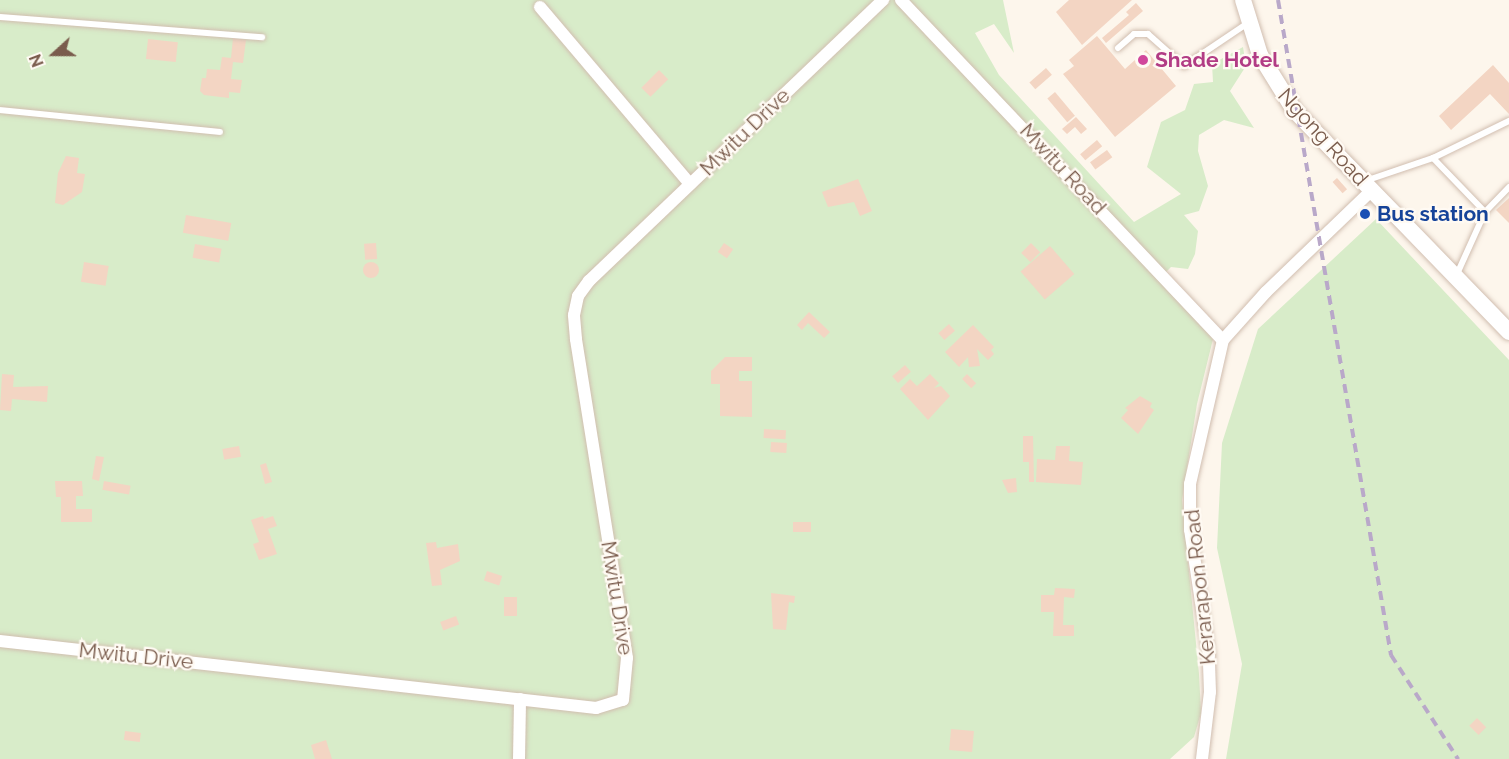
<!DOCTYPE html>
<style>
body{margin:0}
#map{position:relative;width:1509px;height:759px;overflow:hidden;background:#fdf6ec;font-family:Raleway,sans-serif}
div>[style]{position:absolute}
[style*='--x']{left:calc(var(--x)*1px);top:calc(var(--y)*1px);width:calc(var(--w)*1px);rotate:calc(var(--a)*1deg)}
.green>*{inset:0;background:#d8ecc9}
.building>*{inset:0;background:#f3d5c3;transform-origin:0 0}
.round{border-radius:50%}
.roads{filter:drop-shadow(0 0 2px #d1beb0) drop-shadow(0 0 2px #d1beb0)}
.service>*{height:6px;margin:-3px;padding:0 3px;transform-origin:3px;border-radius:3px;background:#fff}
.minor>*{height:12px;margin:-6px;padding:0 6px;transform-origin:6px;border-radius:6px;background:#fff}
.secondary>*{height:16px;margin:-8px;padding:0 8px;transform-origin:8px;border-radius:8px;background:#fff}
.rail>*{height:4px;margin-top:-2px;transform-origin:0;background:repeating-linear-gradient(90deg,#b9a8c9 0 9px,transparent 0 15px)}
.dots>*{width:16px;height:16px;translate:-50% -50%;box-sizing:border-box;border:3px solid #fffaf3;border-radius:50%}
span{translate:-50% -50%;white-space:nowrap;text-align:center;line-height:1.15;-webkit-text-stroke:4.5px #fffaf3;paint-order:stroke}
.hotel-label{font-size:21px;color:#b23c85;font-weight:700}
.left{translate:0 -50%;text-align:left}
.street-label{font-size:21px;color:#7a5c4d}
.transit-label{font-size:21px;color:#164399;font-weight:700}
.north{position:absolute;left:24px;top:24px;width:60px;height:60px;-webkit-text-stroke:4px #fffaf3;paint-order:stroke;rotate:249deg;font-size:16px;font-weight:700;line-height:24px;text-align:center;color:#7a5c4d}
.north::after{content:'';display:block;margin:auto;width:21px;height:27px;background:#7a5c4d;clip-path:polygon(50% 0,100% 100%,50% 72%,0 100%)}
</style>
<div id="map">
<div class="green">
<div style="clip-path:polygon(0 0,1003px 0,1014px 53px,994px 24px,975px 33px,999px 75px,1134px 222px,1181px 194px,1147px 167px,1161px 122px,1185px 110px,1194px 84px,1213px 82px,1212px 64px,1243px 47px,1246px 66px,1230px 91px,1254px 128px,1224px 120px,1199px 135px,1198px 151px,1208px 186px,1199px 211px,1184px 215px,1198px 231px,1195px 254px,1188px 269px,1171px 267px,1158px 280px,1213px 339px,1197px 404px,1182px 500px,1199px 674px,1201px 713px,1194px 737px,1170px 759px,0 759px)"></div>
<div style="clip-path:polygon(1376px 219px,1509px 360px,1509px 759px,1226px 759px,1242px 664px,1217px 548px,1222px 443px,1258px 329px)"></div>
</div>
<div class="building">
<div style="clip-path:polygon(1069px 0,1132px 0,1082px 45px,1056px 12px)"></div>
<div style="clip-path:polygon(1136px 3px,1143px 11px,1106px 43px,1102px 38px,1129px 15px,1126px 12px)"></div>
<div style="clip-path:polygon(1097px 36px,1125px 69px,1146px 50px,1176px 86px,1115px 137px,1063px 74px,1074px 66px,1069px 60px)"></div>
<div style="clip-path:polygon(233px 38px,246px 40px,243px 63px,233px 62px,231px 79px,242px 80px,240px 93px,229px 92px,229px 98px,204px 95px,200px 91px,202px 78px,206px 78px,207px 69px,220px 70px,222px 57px,231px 58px)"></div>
<div style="left:148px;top:39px;width:30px;height:20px;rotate:6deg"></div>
<div style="clip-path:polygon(1493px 65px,1509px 83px,1509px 114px,1490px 94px,1451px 130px,1439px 116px)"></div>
<div style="left:1046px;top:68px;width:9px;height:22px;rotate:49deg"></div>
<div style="left:659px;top:70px;width:13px;height:25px;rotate:45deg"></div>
<div style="left:1055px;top:92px;width:31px;height:10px;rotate:50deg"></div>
<div style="clip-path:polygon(1076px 117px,1087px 129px,1081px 134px,1075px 127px,1067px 134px,1062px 129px)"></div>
<div style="left:1097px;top:140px;width:8px;height:22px;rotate:50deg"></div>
<div style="left:1107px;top:150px;width:9px;height:21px;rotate:54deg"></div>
<div style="clip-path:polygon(66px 156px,79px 158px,77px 173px,85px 174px,82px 192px,63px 205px,55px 203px,58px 173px)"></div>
<div style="left:1337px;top:178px;width:15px;height:6px;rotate:48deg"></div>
<div style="clip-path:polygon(858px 179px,872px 211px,860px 216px,854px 202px,828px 207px,822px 192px)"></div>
<div style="clip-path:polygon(1509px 198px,1509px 223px,1496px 210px)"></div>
<div style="left:186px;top:215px;width:46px;height:18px;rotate:10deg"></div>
<div style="left:376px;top:243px;width:16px;height:12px;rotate:86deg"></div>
<div style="left:724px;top:243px;width:11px;height:11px;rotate:34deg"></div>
<div style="left:1031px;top:243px;width:13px;height:14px;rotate:45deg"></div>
<div style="left:195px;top:244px;width:27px;height:14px;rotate:10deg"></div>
<div style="left:1050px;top:246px;width:37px;height:39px;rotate:49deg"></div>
<div style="left:84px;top:262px;width:25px;height:20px;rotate:9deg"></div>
<div class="round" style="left:363px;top:262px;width:16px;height:16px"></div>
<div style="clip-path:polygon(809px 312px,830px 332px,824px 338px,808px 323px,802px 330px,797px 325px)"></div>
<div style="left:949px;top:324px;width:9px;height:14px;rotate:49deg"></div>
<div style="clip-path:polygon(973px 325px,994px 347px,991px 350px,994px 354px,988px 360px,977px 349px,980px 366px,969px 367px,968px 357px,959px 367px,945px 352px)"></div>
<div style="clip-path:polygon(725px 357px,752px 357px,752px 371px,739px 371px,739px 381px,752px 381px,752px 417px,720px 416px,720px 384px,711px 384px,711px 371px)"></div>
<div style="left:905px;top:365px;width:9px;height:17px;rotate:49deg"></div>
<div style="clip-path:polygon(2px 374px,14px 375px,13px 387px,48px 386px,47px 402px,12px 399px,11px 411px,0 410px)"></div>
<div style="clip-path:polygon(930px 374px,939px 383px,934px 388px,941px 386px,950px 396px,928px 420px,900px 389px,910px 379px,917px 386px)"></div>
<div style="left:967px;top:374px;width:13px;height:7px;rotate:45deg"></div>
<div style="clip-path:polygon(1140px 396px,1152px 403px,1150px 407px,1154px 410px,1138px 434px,1121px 418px,1128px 410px,1125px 408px)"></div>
<div style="left:764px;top:429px;width:22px;height:9px;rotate:3deg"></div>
<div style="clip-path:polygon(1023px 436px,1033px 436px,1034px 482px,1029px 482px,1029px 462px,1023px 462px)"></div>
<div style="left:771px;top:442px;width:16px;height:10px;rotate:4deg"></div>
<div style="left:239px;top:446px;width:11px;height:17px;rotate:80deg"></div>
<div style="clip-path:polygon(1056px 446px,1070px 446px,1069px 461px,1083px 462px,1081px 485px,1036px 482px,1037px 459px,1055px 460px)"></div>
<div style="clip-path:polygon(96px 456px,104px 457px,99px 481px,92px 479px)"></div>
<div style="clip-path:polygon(266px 463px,272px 482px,265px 484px,260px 465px)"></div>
<div style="clip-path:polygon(1016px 478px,1017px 492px,1008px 493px,1002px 480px)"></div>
<div style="clip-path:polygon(55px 481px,82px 481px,83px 496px,76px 496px,76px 509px,92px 509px,92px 522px,61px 522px,61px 497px,56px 497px)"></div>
<div style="left:104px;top:481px;width:27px;height:9px;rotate:10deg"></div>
<div style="clip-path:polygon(263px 516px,264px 519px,273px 516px,277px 526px,268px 529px,277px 554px,259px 560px,253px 544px,259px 542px,251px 520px)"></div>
<div style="left:793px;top:522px;width:18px;height:10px"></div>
<div style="clip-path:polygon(436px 542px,437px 548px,458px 544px,460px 561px,440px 570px,442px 585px,432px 586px,426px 543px)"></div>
<div style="left:487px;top:571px;width:16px;height:10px;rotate:18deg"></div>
<div style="clip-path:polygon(1055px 588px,1075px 589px,1074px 598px,1064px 597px,1063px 625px,1074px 625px,1074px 636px,1053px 636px,1054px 612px,1041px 612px,1041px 595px,1054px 595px)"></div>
<div style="clip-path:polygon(771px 593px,795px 596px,794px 603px,789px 602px,786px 630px,773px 629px)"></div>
<div style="left:504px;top:597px;width:13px;height:19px"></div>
<div style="left:456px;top:616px;width:9px;height:17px;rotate:69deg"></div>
<div style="left:1477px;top:718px;width:13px;height:11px;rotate:45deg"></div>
<div style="left:951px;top:729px;width:23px;height:21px;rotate:5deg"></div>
<div style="left:125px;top:731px;width:16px;height:9px;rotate:7deg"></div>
<div style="clip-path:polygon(326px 740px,332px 759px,315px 759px,311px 745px)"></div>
</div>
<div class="roads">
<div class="service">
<div style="--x:0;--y:17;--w:263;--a:4.4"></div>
<div style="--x:1118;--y:48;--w:21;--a:-41"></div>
<div style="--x:1134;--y:34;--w:14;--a:0"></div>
<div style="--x:1148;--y:34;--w:48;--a:41.6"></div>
<div style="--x:1184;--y:66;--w:77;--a:-33.9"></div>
<div style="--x:0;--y:110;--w:221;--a:5.7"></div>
<div style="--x:1433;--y:158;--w:85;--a:-26"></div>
<div style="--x:1365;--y:181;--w:72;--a:-18.7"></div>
<div style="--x:1433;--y:158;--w:75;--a:46.1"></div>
<div style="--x:1485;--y:212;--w:68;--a:114.3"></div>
<div style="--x:1485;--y:212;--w:35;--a:-46"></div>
</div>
<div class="minor">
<div style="--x:901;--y:0;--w:468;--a:46.6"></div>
<div style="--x:540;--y:7;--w:232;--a:49.7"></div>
<div style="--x:0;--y:641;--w:600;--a:6.41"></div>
<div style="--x:596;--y:708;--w:28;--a:-17"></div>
<div style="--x:623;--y:700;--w:42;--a:-84.6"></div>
<div style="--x:627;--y:658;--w:323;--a:-99.1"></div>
<div style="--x:576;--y:339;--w:24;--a:-95"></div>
<div style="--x:574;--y:315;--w:19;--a:-78"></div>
<div style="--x:578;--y:296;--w:19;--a:-54"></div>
<div style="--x:589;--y:281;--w:407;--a:-43.7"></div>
<div style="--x:519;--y:759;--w:60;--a:-89"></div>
<div style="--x:1202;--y:759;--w:67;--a:-83.2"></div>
<div style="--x:1210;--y:692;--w:37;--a:-92"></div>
<div style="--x:1209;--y:655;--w:126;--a:-98.6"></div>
<div style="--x:1190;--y:530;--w:46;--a:-90"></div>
<div style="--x:1190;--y:484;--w:148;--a:-77.1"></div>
<div style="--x:1223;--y:340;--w:64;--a:-48.1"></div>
<div style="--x:1266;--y:292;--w:146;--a:-43.9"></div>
</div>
<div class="secondary">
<div style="--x:1243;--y:0;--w:58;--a:72.8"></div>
<div style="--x:1260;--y:55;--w:65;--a:58.3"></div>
<div style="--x:1294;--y:110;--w:309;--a:45.9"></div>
</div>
</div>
<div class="rail">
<div style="--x:1278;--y:0;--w:665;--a:80.21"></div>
<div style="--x:1391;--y:655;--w:124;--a:57.2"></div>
</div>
<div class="dots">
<div style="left:1143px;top:60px;background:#d1479c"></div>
<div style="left:1365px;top:214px;background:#1a4fb4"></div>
</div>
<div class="hotel-label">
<span class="left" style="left:1155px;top:60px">Shade Hotel</span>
</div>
<div class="street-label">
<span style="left:745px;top:132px;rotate:-44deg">Mwitu Drive</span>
<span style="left:1323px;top:137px;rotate:48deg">Ngong Road</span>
<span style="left:1063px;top:169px;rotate:47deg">Mwitu Road</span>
<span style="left:1200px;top:587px;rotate:-96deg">Kerarapon Road</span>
<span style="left:617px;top:598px;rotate:81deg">Mwitu Drive</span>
<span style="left:136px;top:656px;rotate:6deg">Mwitu Drive</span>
</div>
<div class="transit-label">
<span class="left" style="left:1377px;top:214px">Bus station</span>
</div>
<div class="north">N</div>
</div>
